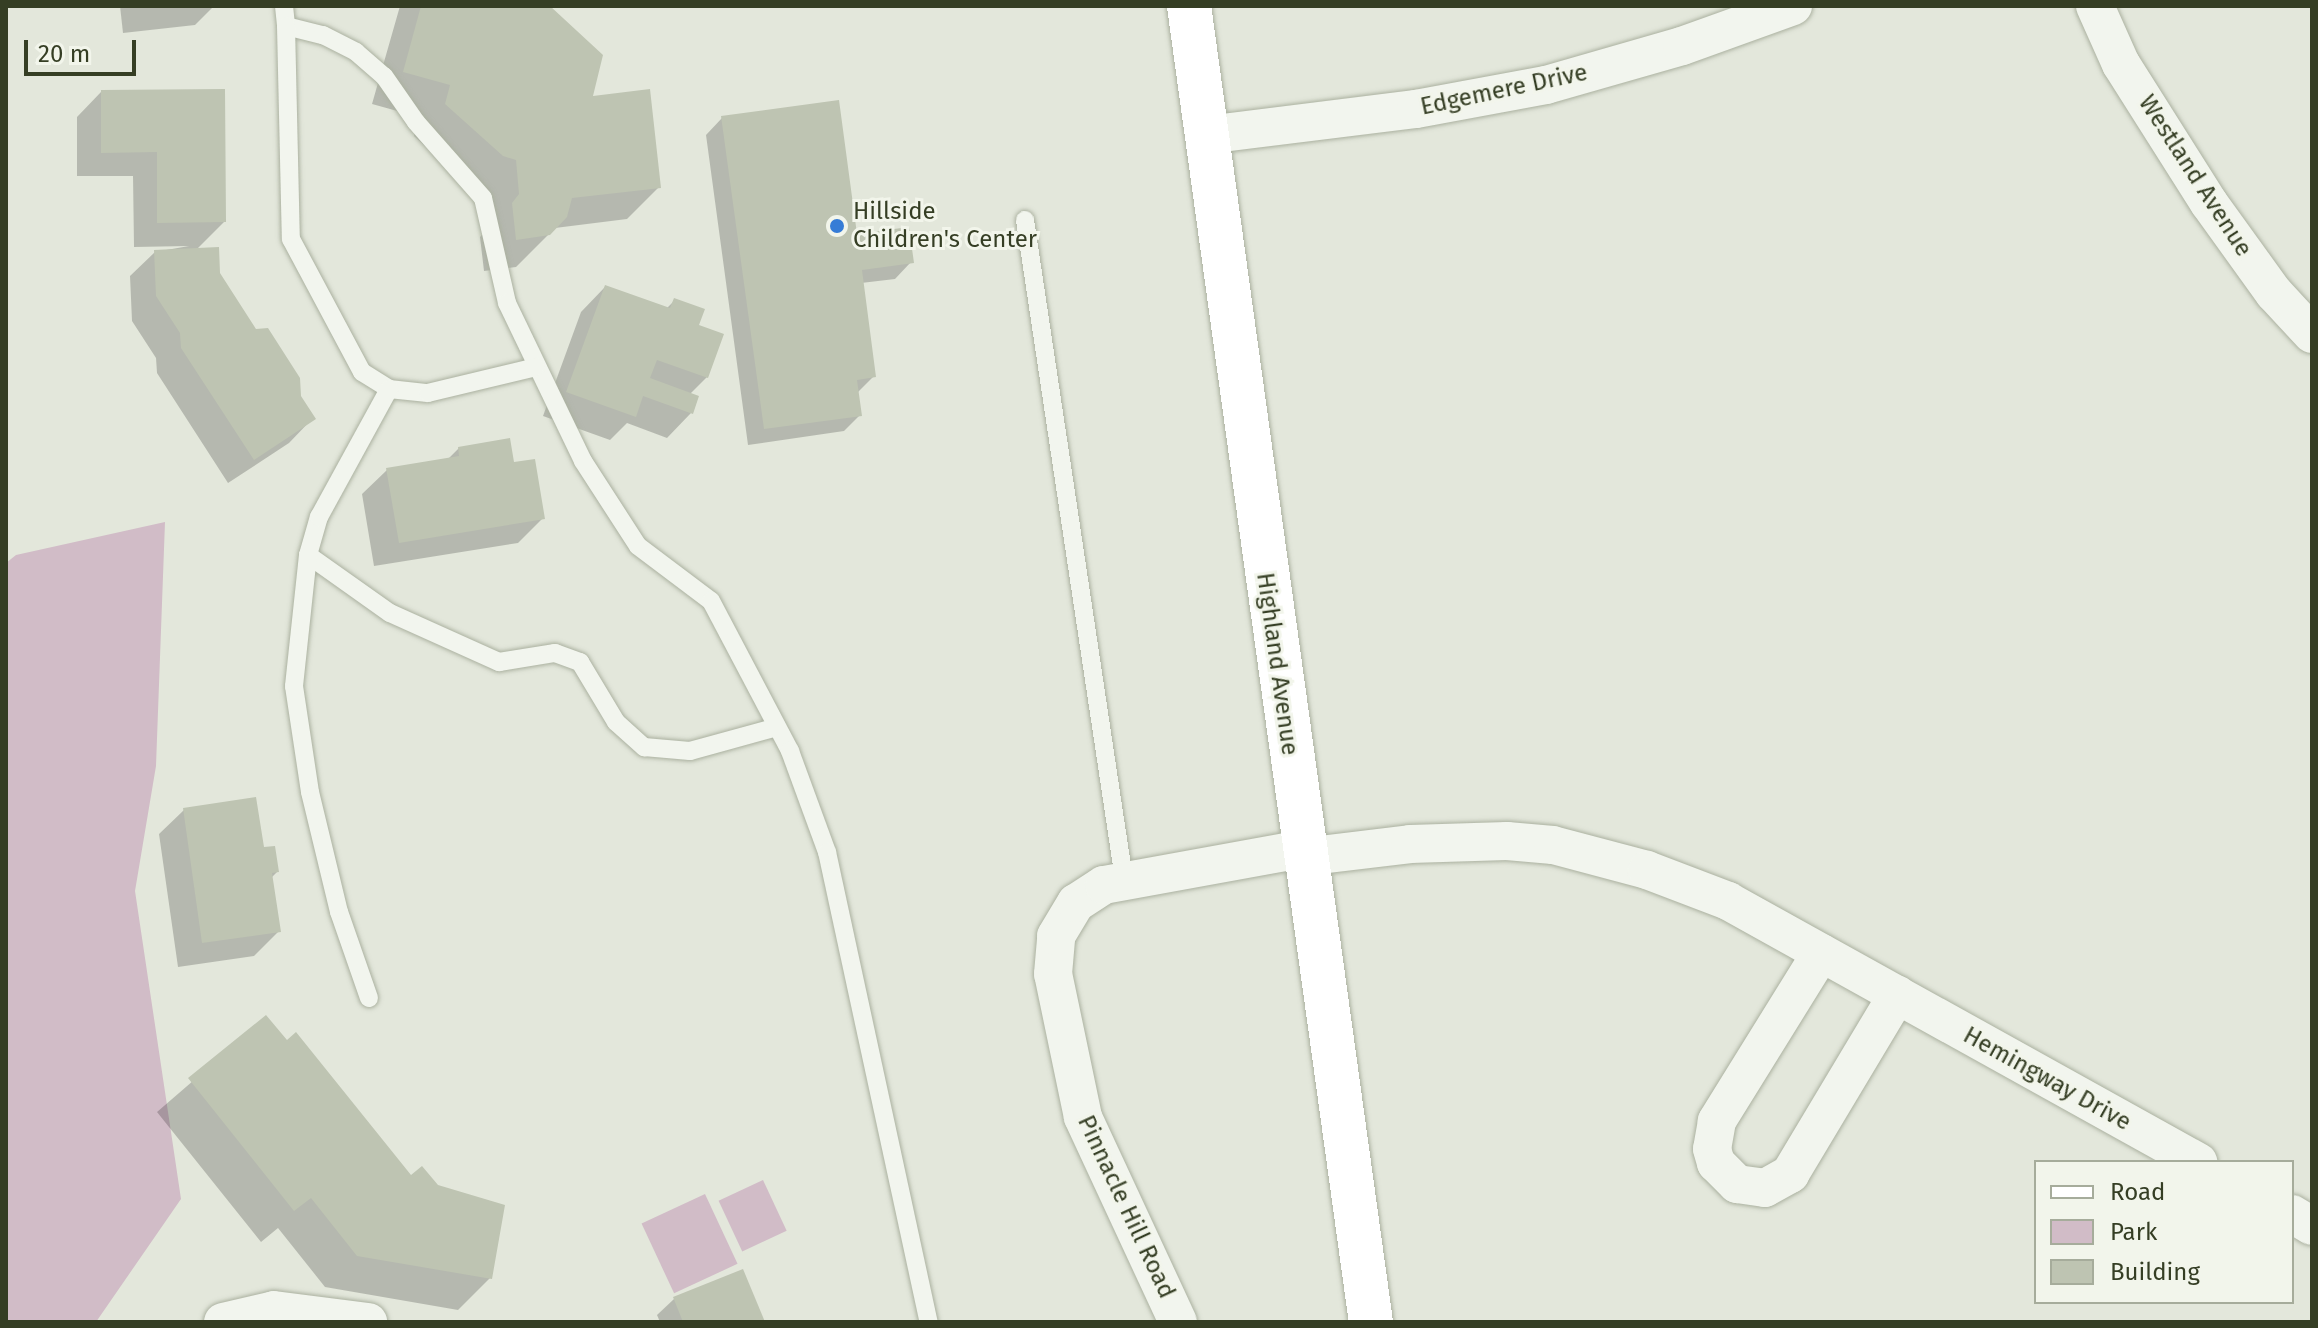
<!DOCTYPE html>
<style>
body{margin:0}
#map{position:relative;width:2318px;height:1328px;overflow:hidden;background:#e3e7db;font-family:"Fira Sans",sans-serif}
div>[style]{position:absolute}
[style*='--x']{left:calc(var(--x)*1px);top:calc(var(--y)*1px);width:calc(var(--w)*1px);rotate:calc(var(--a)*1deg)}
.green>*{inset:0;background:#d1bcc7;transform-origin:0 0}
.shadow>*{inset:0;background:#0003}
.building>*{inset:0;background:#bec4b2}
.roads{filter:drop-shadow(0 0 2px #abb1a0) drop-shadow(0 0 2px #abb1a0)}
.lane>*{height:18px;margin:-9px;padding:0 9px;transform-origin:9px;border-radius:9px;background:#f2f5ee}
.street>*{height:38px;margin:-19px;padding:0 19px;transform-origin:19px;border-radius:19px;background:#f2f5ee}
.secondary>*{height:44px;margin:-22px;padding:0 22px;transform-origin:22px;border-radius:22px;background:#fff}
.dots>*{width:22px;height:22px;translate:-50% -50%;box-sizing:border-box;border:4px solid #f2f5eb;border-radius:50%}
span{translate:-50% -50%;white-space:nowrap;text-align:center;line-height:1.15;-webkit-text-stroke:6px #f2f5eb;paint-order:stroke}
.street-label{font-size:24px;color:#353e24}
.poi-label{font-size:24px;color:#353e24}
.left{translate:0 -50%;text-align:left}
.frame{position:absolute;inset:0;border:8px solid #353e24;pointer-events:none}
.legend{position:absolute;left:2034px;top:1160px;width:260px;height:144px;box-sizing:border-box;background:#f2f5eb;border:2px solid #a6ac9b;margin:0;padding:10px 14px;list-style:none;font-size:24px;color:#353e24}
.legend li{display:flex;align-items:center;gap:16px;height:40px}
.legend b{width:40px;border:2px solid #a6ac9b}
.scale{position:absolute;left:24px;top:40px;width:112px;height:36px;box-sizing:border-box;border:4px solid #353e24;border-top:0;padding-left:10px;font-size:24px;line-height:28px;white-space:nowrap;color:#353e24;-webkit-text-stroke:6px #f2f5eb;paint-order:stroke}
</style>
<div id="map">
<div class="green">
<div style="clip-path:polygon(165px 522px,156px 766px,135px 891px,181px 1199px,96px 1322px,6px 1322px,6px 563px,16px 555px)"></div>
<div style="left:763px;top:1180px;width:56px;height:49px;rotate:65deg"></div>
<div style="left:705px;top:1194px;width:77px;height:70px;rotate:65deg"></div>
</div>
<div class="shadow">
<div style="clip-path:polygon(120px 6px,214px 6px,195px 25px,123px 33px)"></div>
<div style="clip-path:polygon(400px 6px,518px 6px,659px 187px,627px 219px,555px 228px,516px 267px,484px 271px,480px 237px,488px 228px,471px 188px,414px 136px,419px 117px,372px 104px)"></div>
<div style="clip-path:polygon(101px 92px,224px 222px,196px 250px,218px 273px,313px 418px,289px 443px,228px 483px,157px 373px,156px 358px,132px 321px,130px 276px,155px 252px,189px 246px,134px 247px,133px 176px,77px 176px,77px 117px)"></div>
<div style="clip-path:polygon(722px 118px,855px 237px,911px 262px,895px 279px,861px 283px,874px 376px,857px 393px,860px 415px,844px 431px,748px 445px,706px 135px)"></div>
<div style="clip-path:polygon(605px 287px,666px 309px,675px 300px,696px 326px,707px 377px,690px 394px,691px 413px,667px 438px,627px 423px,610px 440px,543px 416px,581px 312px)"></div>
<div style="clip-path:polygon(459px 448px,513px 465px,543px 518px,518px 543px,374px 566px,362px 494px,387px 470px,447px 460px)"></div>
<div style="clip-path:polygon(184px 810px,262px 850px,277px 872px,271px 878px,279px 931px,254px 956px,178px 967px,159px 834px)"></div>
<div style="clip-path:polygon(266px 1018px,490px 1278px,458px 1310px,325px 1287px,278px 1228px,261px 1242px,157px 1112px)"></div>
<div style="clip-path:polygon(674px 1299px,762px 1322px,660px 1322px,657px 1315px)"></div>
</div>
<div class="building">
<div style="clip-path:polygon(421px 6px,550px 6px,603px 55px,593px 96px,650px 89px,661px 188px,572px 198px,567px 217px,550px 235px,516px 240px,512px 203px,519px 194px,516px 160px,503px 156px,445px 104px,450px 85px,403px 72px)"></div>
<div style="clip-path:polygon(225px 89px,226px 222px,157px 223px,157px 152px,101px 153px,101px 90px)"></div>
<div style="clip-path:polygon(839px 100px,857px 234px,909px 227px,914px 263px,862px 270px,876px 377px,857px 380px,862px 416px,764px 429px,721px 116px)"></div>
<div style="clip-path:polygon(219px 247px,220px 273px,256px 329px,268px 328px,300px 378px,301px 396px,316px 419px,254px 460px,181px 348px,180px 333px,156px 296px,154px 250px)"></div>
<div style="clip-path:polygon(605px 285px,670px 308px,674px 298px,705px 309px,699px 325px,724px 334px,708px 378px,657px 360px,650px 378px,699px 396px,693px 414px,643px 396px,636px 417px,566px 392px)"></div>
<div style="clip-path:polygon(510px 438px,514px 462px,535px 459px,545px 519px,399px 543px,386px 468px,459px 456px,458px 447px)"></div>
<div style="clip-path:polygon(256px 797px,264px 847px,275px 846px,279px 872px,272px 873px,281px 932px,202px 943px,183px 808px)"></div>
<div style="clip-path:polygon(266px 1015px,287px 1040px,296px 1032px,411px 1175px,422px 1166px,438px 1185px,505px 1205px,492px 1279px,357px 1256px,311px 1198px,294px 1211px,188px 1078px)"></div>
<div style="clip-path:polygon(743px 1269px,765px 1322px,683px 1322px,673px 1297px)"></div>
</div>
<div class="roads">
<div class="lane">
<div style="--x:284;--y:6;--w:20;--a:84"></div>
<div style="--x:286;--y:26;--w:38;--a:14"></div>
<div style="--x:323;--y:35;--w:37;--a:27"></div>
<div style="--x:356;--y:52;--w:37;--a:41"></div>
<div style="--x:384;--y:76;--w:56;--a:55.2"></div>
<div style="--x:416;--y:122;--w:101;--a:48.6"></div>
<div style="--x:483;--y:198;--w:108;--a:77.1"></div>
<div style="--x:507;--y:303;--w:175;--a:64.3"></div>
<div style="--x:583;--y:461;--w:101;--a:57.1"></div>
<div style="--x:638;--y:546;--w:91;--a:37"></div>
<div style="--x:711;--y:601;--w:170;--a:62.2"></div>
<div style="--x:790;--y:751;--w:108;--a:69.9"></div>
<div style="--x:827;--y:852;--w:481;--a:77.8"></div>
<div style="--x:286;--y:26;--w:213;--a:88.7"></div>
<div style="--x:291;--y:239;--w:151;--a:61.9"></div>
<div style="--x:362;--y:372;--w:32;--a:32"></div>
<div style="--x:389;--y:389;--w:39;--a:6"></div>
<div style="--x:428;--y:393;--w:111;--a:-13.5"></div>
<div style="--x:1025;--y:220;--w:666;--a:81.46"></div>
<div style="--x:308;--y:555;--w:100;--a:35.3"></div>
<div style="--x:390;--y:613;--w:120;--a:24.2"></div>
<div style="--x:499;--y:662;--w:57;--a:-9.1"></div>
<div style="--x:555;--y:653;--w:27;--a:20"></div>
<div style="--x:580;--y:662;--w:70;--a:59"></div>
<div style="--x:616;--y:722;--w:38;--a:42"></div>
<div style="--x:644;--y:747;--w:46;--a:5"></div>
<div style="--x:690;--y:751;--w:90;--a:-15.4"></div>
<div style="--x:369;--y:998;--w:91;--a:-109.2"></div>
<div style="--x:339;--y:912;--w:123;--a:-103.6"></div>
<div style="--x:310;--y:792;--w:107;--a:-98.6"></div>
<div style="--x:294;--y:686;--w:132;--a:-83.9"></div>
<div style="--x:308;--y:555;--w:40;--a:-74"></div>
<div style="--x:319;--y:517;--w:146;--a:-61.3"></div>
</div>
<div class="street">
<div style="--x:2095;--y:6;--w:64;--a:65.9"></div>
<div style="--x:2121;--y:64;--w:165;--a:57.7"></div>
<div style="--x:2209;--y:203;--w:111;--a:54.2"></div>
<div style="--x:2274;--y:293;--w:56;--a:47.2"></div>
<div style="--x:1206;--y:135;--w:212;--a:-7.1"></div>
<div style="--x:1416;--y:109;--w:132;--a:-10.5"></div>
<div style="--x:1546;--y:85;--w:141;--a:-16"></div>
<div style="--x:1682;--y:46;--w:118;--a:-19.8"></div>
<div style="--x:1303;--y:857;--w:108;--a:-6.9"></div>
<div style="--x:1410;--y:844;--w:97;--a:-1.8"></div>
<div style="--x:1507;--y:841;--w:46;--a:5"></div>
<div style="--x:1553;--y:845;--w:97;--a:14.9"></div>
<div style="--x:1647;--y:870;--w:87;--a:20.9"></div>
<div style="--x:1728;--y:901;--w:538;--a:29.04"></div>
<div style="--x:1821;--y:953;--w:198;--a:121.8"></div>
<div style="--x:1717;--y:1121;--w:28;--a:100"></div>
<div style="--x:1712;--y:1149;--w:15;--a:74"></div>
<div style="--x:1716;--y:1163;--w:30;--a:45"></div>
<div style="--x:1737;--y:1184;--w:28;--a:8"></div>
<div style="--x:1765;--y:1188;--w:29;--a:-29"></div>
<div style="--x:1790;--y:1174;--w:209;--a:-59.1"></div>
<div style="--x:2292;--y:1214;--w:23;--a:31"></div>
<div style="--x:223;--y:1322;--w:52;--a:-13.2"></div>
<div style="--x:274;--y:1310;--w:95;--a:7.3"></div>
<div style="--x:1178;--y:1322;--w:226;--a:-114.9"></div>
<div style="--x:1083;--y:1117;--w:146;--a:-101.8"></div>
<div style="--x:1053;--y:974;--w:38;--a:-85"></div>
<div style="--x:1056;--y:936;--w:39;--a:-59"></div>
<div style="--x:1076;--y:903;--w:33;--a:-33"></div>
<div style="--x:1104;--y:885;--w:201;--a:-10.3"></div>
</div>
<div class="secondary">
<div style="--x:1189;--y:6;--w:1329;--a:82.13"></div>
</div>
</div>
<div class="dots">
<div style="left:837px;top:226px;background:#367cd6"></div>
</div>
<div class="street-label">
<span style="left:1504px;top:90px;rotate:-12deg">Edgemere Drive</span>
<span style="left:2195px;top:176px;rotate:57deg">Westland Avenue</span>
<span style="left:1277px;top:664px;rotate:82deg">Highland Avenue</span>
<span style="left:2047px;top:1079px;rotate:29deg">Hemingway Drive</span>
<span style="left:1126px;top:1207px;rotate:65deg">Pinnacle Hill Road</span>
</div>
<div class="poi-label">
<span class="left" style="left:853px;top:226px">Hillside<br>Children's Center</span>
</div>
<div class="frame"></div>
<ul class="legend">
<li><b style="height:10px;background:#fff"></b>Road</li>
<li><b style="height:22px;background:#d1bcc7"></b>Park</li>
<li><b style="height:22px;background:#bec4b2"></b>Building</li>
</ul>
<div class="scale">20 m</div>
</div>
